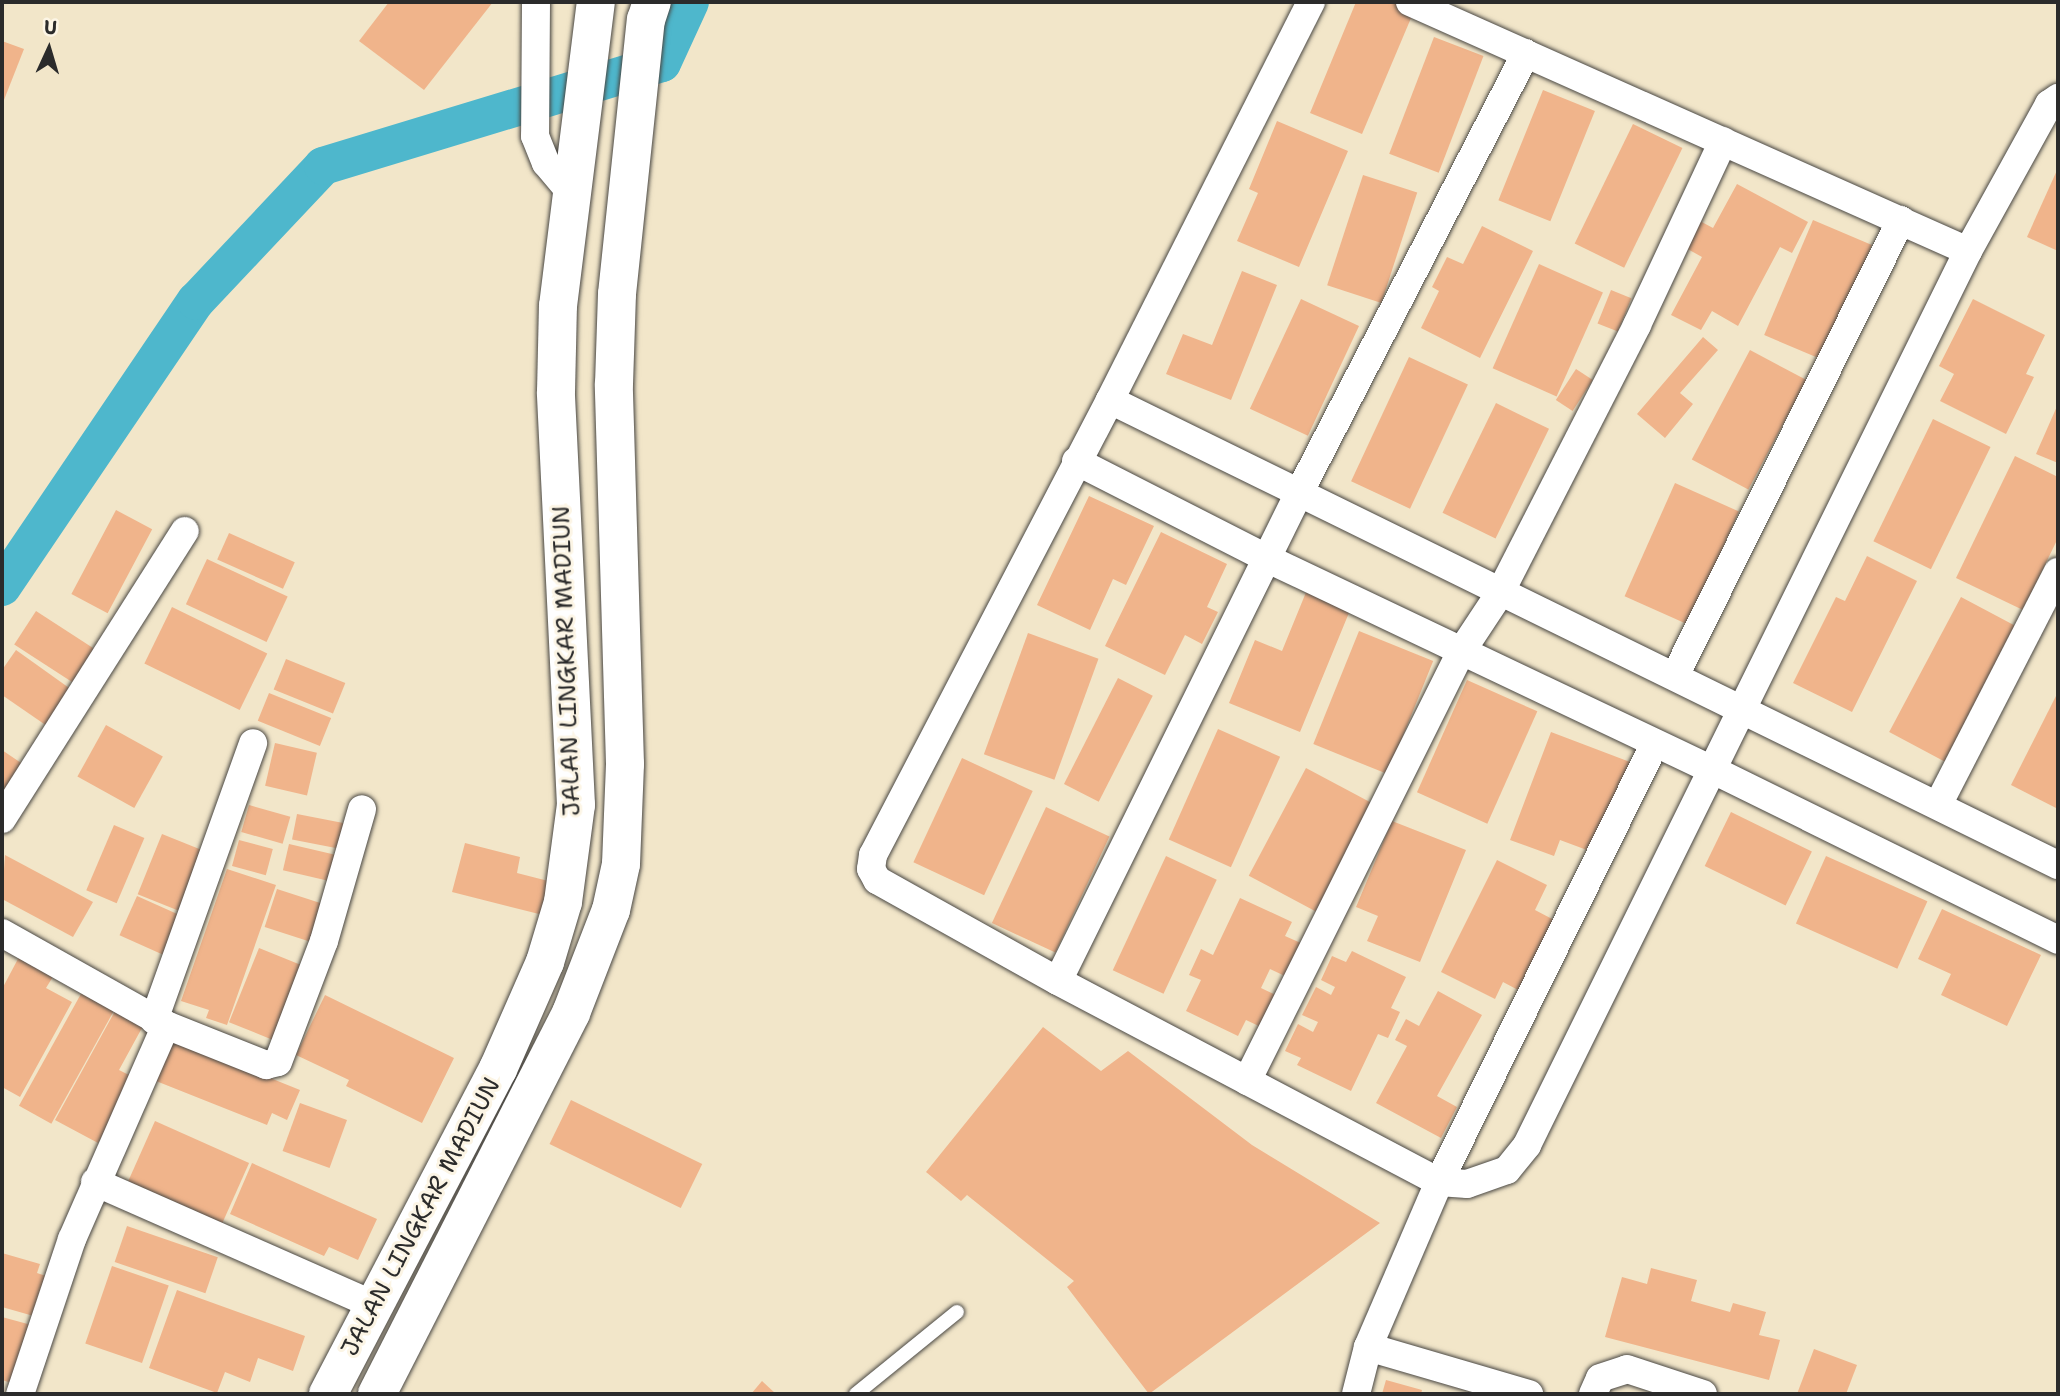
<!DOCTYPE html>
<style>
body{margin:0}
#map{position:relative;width:2060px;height:1396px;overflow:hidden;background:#f2e6c9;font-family:"Shantell Sans",sans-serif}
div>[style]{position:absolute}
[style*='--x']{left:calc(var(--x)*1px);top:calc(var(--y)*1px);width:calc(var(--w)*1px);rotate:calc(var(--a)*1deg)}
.canal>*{height:38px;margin:-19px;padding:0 19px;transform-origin:19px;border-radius:19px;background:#4eb7cc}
.building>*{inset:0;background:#f0b48b;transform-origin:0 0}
.roads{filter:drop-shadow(0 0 2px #494743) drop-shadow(0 0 2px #494743)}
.lane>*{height:14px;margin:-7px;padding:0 7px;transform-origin:7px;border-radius:7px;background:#fff}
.street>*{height:28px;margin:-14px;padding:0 14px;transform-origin:14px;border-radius:14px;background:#fff}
.secondary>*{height:38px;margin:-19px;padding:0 19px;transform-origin:19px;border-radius:19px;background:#fff}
span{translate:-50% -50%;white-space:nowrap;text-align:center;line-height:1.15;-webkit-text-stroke:6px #fcf5e5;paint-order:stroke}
.street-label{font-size:24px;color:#2b2b2b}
.frame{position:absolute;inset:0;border:4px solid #2b2b2b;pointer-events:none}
.north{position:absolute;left:14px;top:14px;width:70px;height:70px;-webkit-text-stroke:5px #fcf5e5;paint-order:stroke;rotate:4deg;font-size:19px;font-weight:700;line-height:28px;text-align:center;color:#2b2b2b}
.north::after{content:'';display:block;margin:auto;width:24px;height:32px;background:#2b2b2b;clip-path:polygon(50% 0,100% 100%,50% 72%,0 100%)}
</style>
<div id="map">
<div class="canal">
<div style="--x:2;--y:587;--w:346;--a:-55.9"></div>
<div style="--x:196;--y:301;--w:185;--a:-46.7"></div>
<div style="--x:323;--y:166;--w:354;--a:-16.9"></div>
<div style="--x:662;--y:63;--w:67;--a:-65.3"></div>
</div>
<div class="building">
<div style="clip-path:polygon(389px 2px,493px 2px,424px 90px,359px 41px)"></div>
<div style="clip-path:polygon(1356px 2px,1392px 2px,1414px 11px,1362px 134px,1310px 113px)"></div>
<div style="left:1434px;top:37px;width:53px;height:125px;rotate:21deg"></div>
<div style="clip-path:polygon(2px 41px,24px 49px,2px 105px)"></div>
<div style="left:1543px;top:90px;width:56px;height:119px;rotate:22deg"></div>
<div style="clip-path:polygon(1277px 121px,1348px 151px,1299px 267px,1237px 241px,1258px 193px,1249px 189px)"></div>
<div style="left:1633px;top:124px;width:55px;height:133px;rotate:26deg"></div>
<div style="clip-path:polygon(2058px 168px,2058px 251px,2027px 237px)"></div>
<div style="left:1363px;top:175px;width:57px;height:116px;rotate:18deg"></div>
<div style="clip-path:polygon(1737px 184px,1808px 222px,1792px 253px,1780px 247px,1738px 326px,1712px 311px,1701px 330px,1671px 315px,1702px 257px,1684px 247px,1698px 220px,1713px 228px)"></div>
<div style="left:1813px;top:220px;width:64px;height:125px;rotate:23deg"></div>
<div style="clip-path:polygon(1482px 226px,1533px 251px,1480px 358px,1421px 328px,1439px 291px,1432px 287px,1447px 257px,1463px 264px)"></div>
<div style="left:1539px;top:264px;width:70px;height:114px;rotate:24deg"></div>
<div style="clip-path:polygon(1242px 271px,1277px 285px,1231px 400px,1166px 374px,1183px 334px,1212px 345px)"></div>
<div style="left:1611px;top:290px;width:22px;height:36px;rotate:22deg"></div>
<div style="left:1301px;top:299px;width:64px;height:121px;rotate:25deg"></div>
<div style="clip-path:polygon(1973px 299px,2045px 335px,2026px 374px,2034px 377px,2006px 434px,1940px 401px,1954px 374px,1939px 366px)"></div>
<div style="clip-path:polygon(1703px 337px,1718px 350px,1680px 393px,1693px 404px,1665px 438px,1637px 414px)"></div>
<div style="left:1750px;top:350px;width:64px;height:124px;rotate:28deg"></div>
<div style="left:1409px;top:357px;width:65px;height:137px;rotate:25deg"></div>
<div style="left:1576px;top:369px;width:20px;height:37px;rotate:33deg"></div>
<div style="left:1496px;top:403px;width:59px;height:122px;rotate:26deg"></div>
<div style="clip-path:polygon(2058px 404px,2058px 463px,2036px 454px)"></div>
<div style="left:1933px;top:419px;width:64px;height:136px;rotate:26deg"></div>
<div style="clip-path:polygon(2015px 456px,2058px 477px,2058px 538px,2023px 610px,1956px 578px)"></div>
<div style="left:1675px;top:483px;width:70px;height:124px;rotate:24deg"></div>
<div style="clip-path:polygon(1089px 496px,1154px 526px,1126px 585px,1113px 579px,1090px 630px,1037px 605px)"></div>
<div style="left:116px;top:510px;width:41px;height:95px;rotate:28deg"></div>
<div style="clip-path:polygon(1161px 532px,1227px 564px,1207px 607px,1218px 612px,1202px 644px,1185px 635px,1165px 675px,1105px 646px)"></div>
<div style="left:229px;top:533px;width:72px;height:29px;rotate:24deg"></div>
<div style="clip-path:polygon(1867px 556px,1917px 581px,1852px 712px,1793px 683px,1836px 597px,1845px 601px)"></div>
<div style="left:207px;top:559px;width:89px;height:50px;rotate:25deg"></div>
<div style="clip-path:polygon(1309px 585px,1353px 603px,1300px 732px,1229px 703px,1255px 640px,1282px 651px)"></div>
<div style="left:1961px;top:597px;width:72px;height:153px;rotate:28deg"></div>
<div style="left:172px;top:607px;width:106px;height:63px;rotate:26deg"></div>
<div style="left:36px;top:611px;width:74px;height:40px;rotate:33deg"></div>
<div style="left:1359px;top:631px;width:80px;height:122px;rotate:22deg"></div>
<div style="left:1028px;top:633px;width:75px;height:129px;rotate:20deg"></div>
<div style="clip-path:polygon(16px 650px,72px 690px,47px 726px,2px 695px,2px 670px)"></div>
<div style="left:286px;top:659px;width:64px;height:33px;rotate:22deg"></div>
<div style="left:1118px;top:678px;width:39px;height:119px;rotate:27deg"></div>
<div style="left:1467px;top:680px;width:77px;height:123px;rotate:24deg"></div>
<div style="clip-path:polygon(2058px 692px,2058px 809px,2011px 785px)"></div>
<div style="left:269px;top:693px;width:67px;height:30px;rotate:22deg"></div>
<div style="left:106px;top:725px;width:65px;height:59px;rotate:29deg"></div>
<div style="left:1218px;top:729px;width:68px;height:121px;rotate:24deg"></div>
<div style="clip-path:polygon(1551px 732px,1630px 762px,1595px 853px,1560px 840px,1554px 856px,1510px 840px)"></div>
<div style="left:275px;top:743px;width:43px;height:44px;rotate:13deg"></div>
<div style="clip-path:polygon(2px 750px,27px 767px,2px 804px)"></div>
<div style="left:962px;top:758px;width:78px;height:115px;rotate:25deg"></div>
<div style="left:1306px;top:768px;width:76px;height:122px;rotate:28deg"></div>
<div style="left:249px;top:805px;width:43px;height:28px;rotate:16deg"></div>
<div style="left:1046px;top:807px;width:70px;height:128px;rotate:25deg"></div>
<div style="left:1731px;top:812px;width:90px;height:60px;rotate:26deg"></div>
<div style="left:297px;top:814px;width:51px;height:26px;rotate:11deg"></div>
<div style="clip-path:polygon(1392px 821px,1466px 850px,1420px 962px,1367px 941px,1378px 916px,1356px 907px)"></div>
<div style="left:114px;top:825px;width:33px;height:71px;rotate:23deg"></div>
<div style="left:162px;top:834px;width:51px;height:65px;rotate:22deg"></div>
<div style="left:239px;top:840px;width:35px;height:27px;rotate:15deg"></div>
<div style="clip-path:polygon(465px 843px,520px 857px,517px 873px,556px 883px,547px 916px,452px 892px)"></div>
<div style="left:289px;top:844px;width:54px;height:27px;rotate:13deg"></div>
<div style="clip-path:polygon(5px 855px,93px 902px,73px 937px,2px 899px)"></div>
<div style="left:1166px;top:856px;width:56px;height:126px;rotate:25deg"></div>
<div style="left:1826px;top:856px;width:111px;height:74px;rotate:24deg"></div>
<div style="clip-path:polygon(1497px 860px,1547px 885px,1535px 910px,1556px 921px,1520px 991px,1503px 982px,1495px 999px,1441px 972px)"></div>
<div style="clip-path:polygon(227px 869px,276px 885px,227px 1025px,206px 1018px,209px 1010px,181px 1001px)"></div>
<div style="left:277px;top:889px;width:52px;height:40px;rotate:18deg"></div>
<div style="left:137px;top:896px;width:52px;height:43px;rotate:24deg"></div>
<div style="clip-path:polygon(1240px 898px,1292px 922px,1285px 936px,1303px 944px,1287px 977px,1270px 969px,1261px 988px,1278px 996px,1263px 1028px,1246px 1020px,1238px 1036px,1186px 1011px,1201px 980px,1189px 975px,1201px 949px,1213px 955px)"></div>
<div style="clip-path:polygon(1942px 909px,2041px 955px,2007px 1026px,1941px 995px,1951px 974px,1918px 959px)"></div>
<div style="left:259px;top:948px;width:56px;height:80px;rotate:22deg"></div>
<div style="clip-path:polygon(1352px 951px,1406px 977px,1391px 1008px,1400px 1012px,1388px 1038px,1378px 1034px,1351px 1091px,1297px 1065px,1301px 1058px,1285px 1051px,1298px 1024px,1313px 1032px,1318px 1022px,1302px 1015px,1316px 987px,1331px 995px,1335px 987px,1321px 980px,1332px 956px,1346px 962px)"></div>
<div style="clip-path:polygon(19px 957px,54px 975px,46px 988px,72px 1002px,20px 1097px,2px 1087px,2px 989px)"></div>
<div style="clip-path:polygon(1438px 991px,1482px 1015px,1437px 1096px,1457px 1107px,1441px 1138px,1376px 1103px,1407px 1046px,1395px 1040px,1406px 1019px,1419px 1026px)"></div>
<div style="left:82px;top:992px;width:37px;height:130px;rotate:29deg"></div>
<div style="clip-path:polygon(325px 995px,454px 1058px,422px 1123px,346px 1086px,349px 1080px,296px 1055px)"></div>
<div style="clip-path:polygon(115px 1011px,143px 1026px,119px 1070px,135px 1078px,98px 1143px,55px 1120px)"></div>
<div style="clip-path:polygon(1043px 1027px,1101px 1071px,1128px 1051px,1252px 1145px,1380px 1223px,1149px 1394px,1067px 1287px,1074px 1281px,967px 1195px,961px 1201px,926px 1172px)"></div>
<div style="clip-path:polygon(173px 1039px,300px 1090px,287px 1120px,272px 1113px,267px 1125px,156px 1081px)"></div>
<div style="left:571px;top:1100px;width:146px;height:49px;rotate:26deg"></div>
<div style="left:300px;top:1103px;width:50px;height:51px;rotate:20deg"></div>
<div style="left:155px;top:1121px;width:103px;height:66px;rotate:24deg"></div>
<div style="clip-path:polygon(252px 1163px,377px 1219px,358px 1260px,329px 1247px,324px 1256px,230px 1214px)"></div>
<div style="left:127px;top:1226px;width:96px;height:38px;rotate:19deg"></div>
<div style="clip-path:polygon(2px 1253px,40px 1264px,37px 1273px,49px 1277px,37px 1317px,2px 1307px)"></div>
<div style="left:112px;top:1266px;width:60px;height:82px;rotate:19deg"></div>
<div style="clip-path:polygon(1651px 1268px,1697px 1280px,1691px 1301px,1730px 1312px,1733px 1303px,1766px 1312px,1759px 1335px,1780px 1340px,1769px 1380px,1605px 1337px,1622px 1277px,1647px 1284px)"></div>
<div style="clip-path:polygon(177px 1290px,305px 1336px,293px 1371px,258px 1358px,250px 1382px,225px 1372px,217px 1393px,149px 1368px)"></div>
<div style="clip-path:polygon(2px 1317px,35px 1326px,18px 1385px,2px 1380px)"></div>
<div style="clip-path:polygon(1814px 1349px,1857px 1365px,1846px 1394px,1797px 1394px)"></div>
<div style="clip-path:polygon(1386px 1380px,1422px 1390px,1421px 1394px,1382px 1394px)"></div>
<div style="clip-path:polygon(762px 1381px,776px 1394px,751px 1394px)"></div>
</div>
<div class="roads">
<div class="lane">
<div style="--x:856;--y:1394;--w:130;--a:-39.1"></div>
</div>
<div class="street">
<div style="--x:536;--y:2;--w:134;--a:90.4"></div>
<div style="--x:535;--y:136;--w:29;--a:68"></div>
<div style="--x:546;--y:163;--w:39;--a:50"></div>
<div style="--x:1311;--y:2;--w:446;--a:116.8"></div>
<div style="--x:1110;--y:400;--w:513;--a:117.51"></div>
<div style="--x:873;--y:855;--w:14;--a:98"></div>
<div style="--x:871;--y:869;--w:13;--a:61"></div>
<div style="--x:877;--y:880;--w:207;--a:29.2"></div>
<div style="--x:1058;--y:981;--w:431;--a:27.8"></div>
<div style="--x:1439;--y:1182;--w:28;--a:4"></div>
<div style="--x:1467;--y:1184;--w:42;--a:-19.3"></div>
<div style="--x:1507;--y:1170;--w:32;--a:-51"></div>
<div style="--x:1527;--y:1145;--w:997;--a:-63.74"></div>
<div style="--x:1968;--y:251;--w:168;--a:-61.1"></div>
<div style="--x:2049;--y:104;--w:11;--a:-34"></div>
<div style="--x:1410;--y:2;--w:611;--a:24.05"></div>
<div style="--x:1110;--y:400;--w:1056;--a:26.13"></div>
<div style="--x:1076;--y:461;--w:213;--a:27"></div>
<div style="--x:1266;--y:558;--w:492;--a:25.4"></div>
<div style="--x:1711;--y:769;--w:387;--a:26.2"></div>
<div style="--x:1675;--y:676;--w:509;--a:-63.64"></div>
<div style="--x:1938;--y:805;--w:262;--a:-62.8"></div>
<div style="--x:2;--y:819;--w:341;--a:-57.6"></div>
<div style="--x:2;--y:933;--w:188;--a:29.3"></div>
<div style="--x:166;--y:1025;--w:234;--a:113.7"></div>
<div style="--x:72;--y:1239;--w:163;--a:108.5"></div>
<div style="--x:1058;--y:981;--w:542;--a:-63.72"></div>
<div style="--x:1298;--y:495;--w:497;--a:-62.7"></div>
<div style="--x:154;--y:1020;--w:294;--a:-70.3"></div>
<div style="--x:166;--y:1025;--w:108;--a:21.8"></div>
<div style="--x:266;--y:1065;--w:12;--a:-14"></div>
<div style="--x:278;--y:1062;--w:129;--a:-69.2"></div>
<div style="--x:324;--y:941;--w:137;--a:-73.9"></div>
<div style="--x:1247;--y:1081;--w:479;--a:-63.5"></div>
<div style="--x:1461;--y:652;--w:71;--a:-56.5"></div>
<div style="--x:1500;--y:593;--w:301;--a:-62.9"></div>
<div style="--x:1637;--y:325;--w:203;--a:-64.9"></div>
<div style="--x:95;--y:1182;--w:305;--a:23.8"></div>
<div style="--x:1368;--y:1347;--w:168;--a:16.3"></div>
<div style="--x:1356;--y:1394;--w:49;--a:-75.7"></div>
<div style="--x:1368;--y:1347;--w:180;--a:-66.7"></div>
<div style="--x:1439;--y:1182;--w:489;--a:-63.8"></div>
<div style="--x:1593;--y:1394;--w:17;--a:-66"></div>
<div style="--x:1600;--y:1378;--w:28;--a:-18"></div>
<div style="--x:1627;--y:1369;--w:80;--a:18.2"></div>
</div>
<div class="secondary">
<div style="--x:328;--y:1394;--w:367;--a:-62.4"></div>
<div style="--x:498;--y:1069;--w:117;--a:-66.3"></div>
<div style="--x:545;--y:962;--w:63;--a:-73.3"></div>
<div style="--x:563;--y:902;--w:98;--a:-82.4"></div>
<div style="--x:576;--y:805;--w:413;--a:-92.8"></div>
<div style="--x:556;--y:392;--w:86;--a:-88.7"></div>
<div style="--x:558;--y:306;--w:306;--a:-82.9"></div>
<div style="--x:377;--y:1394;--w:428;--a:-63"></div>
<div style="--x:571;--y:1013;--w:110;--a:-68.8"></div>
<div style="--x:611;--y:910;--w:47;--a:-77.7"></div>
<div style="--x:621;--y:864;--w:100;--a:-87.7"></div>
<div style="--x:625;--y:764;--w:380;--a:-91.7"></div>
<div style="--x:614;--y:384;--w:90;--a:-88.1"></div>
<div style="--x:617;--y:294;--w:276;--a:-84"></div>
<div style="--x:646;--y:20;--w:19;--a:-72"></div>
</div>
</div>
<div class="street-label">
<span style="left:567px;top:661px;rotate:-92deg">JALAN LINGKAR MADIUN</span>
<span style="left:421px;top:1217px;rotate:-62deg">JALAN LINGKAR MADIUN</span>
</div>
<div class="frame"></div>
<div class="north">U</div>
</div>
